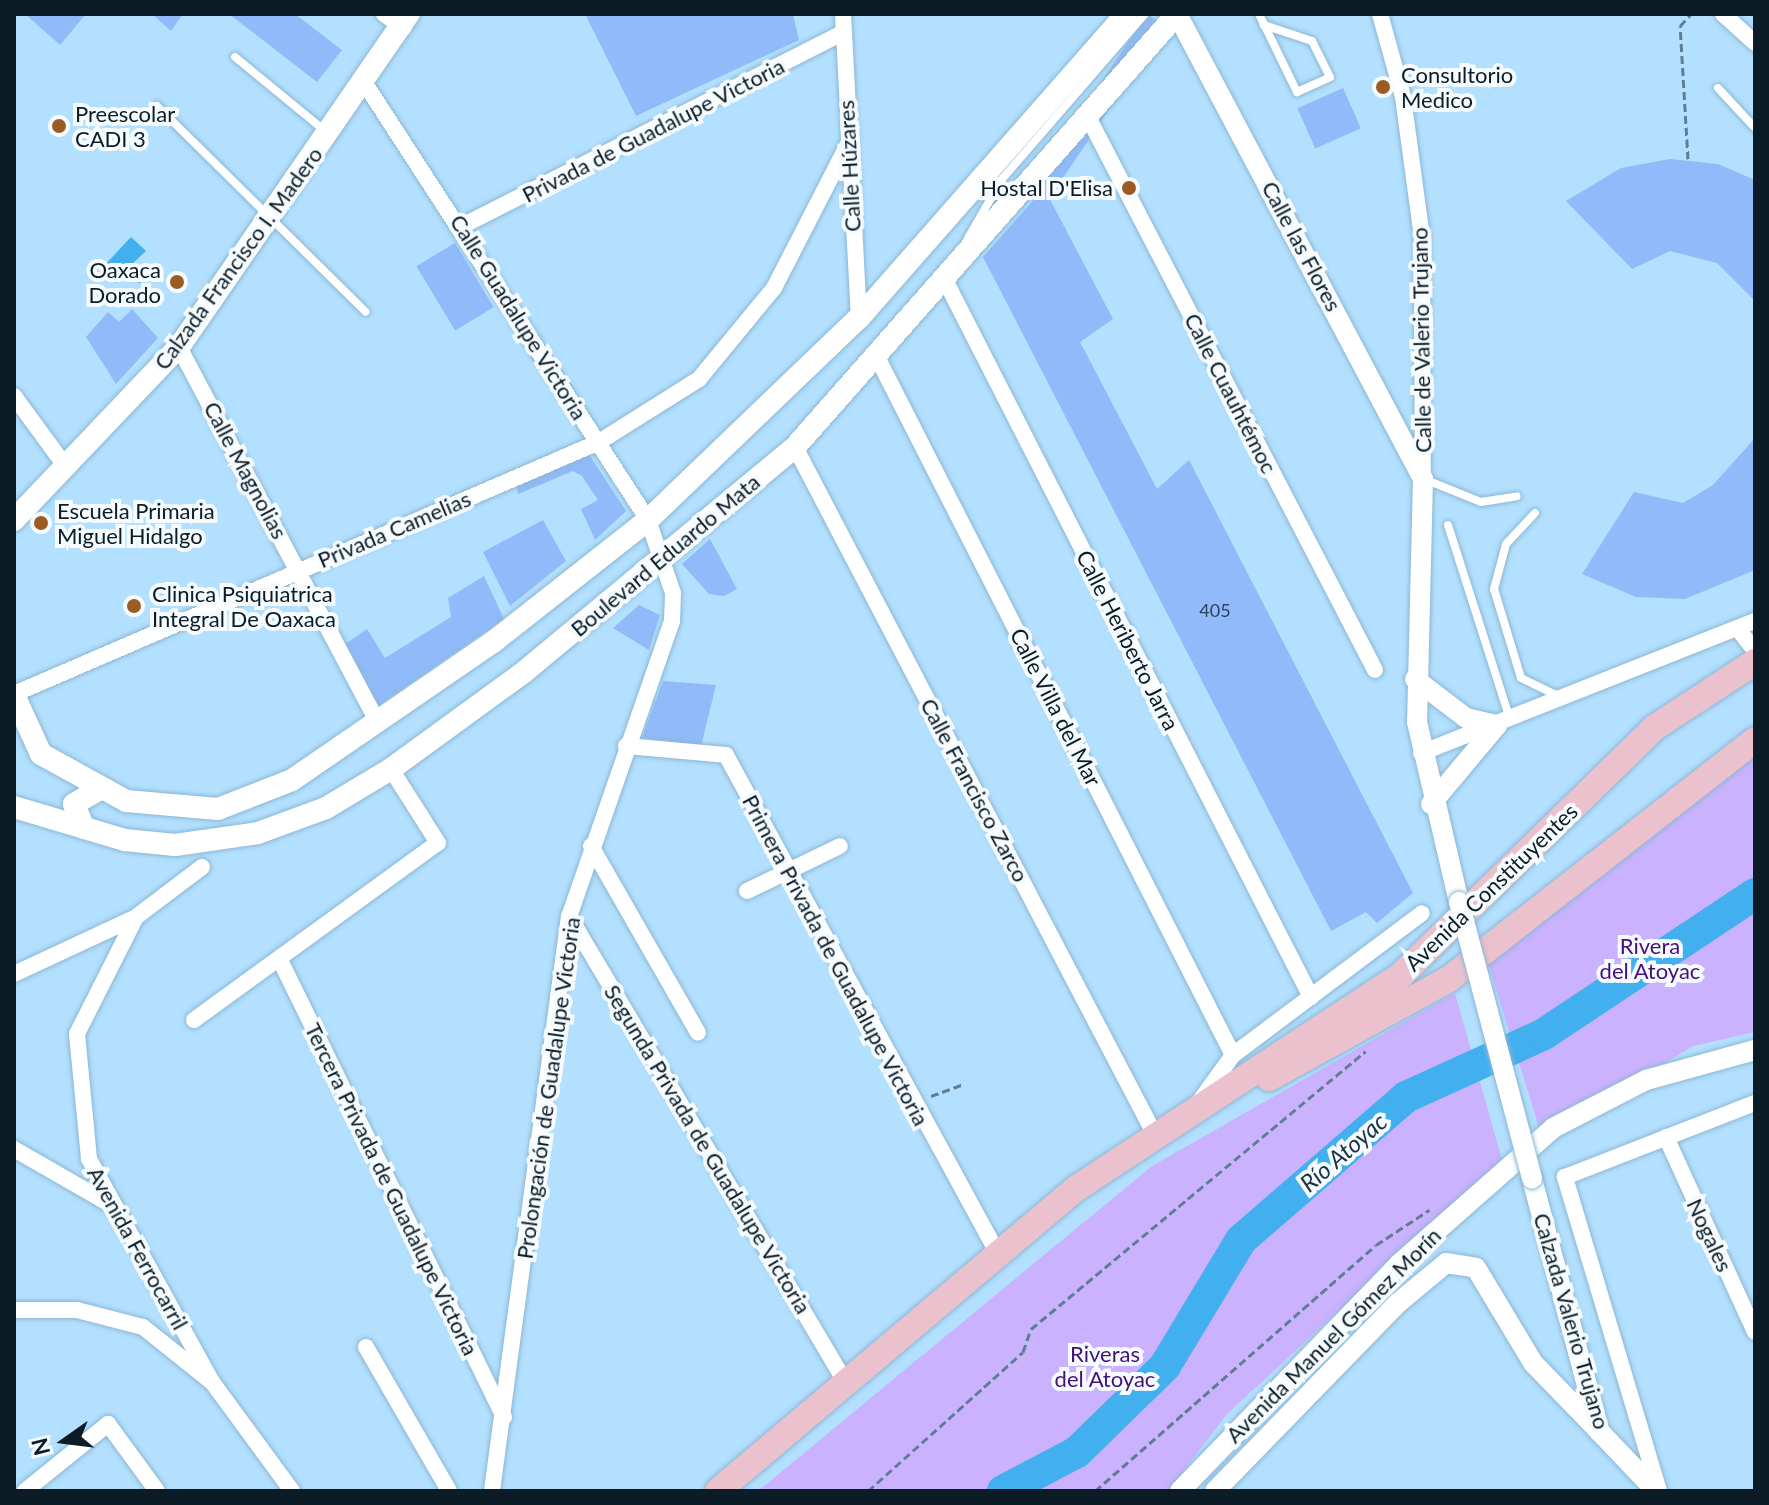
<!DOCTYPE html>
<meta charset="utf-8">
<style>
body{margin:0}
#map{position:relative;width:1769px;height:1505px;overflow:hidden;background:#b3e0fe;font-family:Lato,sans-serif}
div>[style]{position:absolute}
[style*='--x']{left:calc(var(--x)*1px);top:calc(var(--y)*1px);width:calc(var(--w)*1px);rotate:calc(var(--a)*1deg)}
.green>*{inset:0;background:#cab2fe}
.water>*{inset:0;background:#42afef}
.river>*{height:32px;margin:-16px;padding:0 16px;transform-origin:16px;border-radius:16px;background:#42afef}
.building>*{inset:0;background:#90baf9;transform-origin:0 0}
.path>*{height:3px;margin-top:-1.5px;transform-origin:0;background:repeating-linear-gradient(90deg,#5f7e92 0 8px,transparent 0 12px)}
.roads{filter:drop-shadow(0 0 2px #8cb7d5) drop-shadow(0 0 2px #8cb7d5)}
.service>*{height:8px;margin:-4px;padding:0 4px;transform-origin:4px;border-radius:4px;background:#fff}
.minor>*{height:16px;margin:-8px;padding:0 8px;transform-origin:8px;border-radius:8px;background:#fff}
.tertiary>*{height:20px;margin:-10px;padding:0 10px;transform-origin:10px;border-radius:10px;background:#fff}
.secondary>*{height:22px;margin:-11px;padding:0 11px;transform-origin:11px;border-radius:11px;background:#fff}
.primary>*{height:26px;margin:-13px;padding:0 13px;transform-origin:13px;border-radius:13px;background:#ecc1ce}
.bridges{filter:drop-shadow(0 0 2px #8cb7d5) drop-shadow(0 0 2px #8cb7d5)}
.tertiary-bridge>*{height:20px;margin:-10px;padding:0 10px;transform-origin:10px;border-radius:10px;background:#fff}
.dots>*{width:22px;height:22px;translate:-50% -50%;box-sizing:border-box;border:4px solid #f6fbfe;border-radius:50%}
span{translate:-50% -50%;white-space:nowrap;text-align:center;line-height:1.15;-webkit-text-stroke:8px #f6fbfe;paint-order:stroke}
.number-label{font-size:18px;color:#2c445c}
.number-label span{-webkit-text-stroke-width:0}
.poi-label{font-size:22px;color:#0b1c27}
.left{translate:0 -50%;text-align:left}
.right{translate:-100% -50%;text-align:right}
.street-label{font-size:22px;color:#0b1c27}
.park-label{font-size:22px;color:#44117a}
.water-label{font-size:24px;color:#1c3342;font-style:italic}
.frame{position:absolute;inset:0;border:16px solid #0b1c27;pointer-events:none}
.north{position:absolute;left:24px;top:1401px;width:80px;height:80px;-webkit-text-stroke:6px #f6fbfe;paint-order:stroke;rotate:256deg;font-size:22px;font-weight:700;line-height:32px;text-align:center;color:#0b1c27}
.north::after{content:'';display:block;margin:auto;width:28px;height:36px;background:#0b1c27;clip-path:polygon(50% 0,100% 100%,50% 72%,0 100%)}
</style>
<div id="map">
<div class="green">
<div style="clip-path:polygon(1755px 742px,1755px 1032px,1693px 1046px,1542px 1137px,1488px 963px)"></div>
<div style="clip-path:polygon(1455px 993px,1502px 1160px,1227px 1414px,1168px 1491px,758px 1491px,1152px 1166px)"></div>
</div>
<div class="water">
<div style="clip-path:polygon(131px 237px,146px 251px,131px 265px,141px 284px,124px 275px,116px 283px,102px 268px)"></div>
</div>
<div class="river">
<div style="--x:1003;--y:1491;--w:84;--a:-27.8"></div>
<div style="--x:1077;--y:1452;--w:123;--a:-44.3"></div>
<div style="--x:1165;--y:1366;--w:147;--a:-58.9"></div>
<div style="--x:1241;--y:1240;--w:218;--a:-40.9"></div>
<div style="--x:1406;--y:1097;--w:152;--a:-24.5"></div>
<div style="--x:1544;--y:1034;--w:253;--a:-33.6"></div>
</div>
<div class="building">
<div style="clip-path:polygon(25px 14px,86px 14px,60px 45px)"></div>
<div style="clip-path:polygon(152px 14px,183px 14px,171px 31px)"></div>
<div style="clip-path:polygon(229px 14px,295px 14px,342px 50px,317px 82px)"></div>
<div style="clip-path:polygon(585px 14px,793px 14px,799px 40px,636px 116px)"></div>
<div style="left:1147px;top:14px;width:22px;height:217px;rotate:34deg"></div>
<div style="left:1343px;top:88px;width:44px;height:50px;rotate:66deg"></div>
<div style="clip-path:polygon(1670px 159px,1718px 164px,1755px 180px,1755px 301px,1717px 263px,1670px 251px,1632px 269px,1566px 201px,1621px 168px)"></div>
<div style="clip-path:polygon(1044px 188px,1113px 319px,1080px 342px,1157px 489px,1189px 460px,1413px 893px,1377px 923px,1366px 912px,1331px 931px,983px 257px)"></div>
<div style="left:455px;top:243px;width:75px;height:45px;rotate:59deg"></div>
<div style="clip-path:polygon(132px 309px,158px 338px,116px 384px,86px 337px,108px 312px,119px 322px)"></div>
<div style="clip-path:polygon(1755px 438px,1755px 570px,1685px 599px,1636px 597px,1582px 574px,1634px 492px,1683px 503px,1713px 485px)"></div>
<div style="clip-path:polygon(588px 453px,626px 511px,595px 540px,581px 509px,598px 500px,582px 476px,573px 471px,518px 494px,516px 482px)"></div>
<div style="clip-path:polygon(543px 520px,566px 561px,510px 606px,483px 552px)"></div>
<div style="clip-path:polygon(710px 539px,737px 589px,724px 596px,709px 594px,682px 564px)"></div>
<div style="clip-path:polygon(484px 576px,504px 619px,375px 708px,344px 645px,367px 629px,385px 658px,451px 617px,448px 598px)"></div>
<div style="clip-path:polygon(639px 605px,660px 615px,649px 650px,613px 628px)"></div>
<div style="clip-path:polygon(663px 681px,716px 685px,701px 746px,642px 738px)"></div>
</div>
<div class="path">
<div style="--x:1688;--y:159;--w:133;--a:-93.4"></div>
<div style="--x:1680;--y:26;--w:16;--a:-47"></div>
<div style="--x:931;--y:1096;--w:35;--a:-20"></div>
<div style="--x:868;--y:1491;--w:208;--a:-41.9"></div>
<div style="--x:1023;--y:1352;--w:24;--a:-71"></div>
<div style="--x:1031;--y:1329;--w:435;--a:-39.7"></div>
<div style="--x:1095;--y:1491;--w:373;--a:-41.2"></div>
<div style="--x:1376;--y:1245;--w:64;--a:-33.4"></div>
</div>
<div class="roads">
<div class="service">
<div style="--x:1259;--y:14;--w:87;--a:64"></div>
<div style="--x:1297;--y:92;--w:36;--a:-24"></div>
<div style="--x:1330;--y:77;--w:40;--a:-116.6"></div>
<div style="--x:1312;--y:41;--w:51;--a:-161.6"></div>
<div style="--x:235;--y:57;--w:117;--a:39.4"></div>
<div style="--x:1718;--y:88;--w:54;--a:47.2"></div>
<div style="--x:157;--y:106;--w:293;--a:44.6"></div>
<div style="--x:968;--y:238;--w:68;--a:-60"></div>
<div style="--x:1002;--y:179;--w:218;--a:-49.1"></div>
<div style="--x:1424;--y:479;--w:61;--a:22"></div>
<div style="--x:1481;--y:502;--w:36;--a:-9"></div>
<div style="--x:1535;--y:513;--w:42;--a:133.1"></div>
<div style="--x:1506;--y:544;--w:47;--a:104.9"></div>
<div style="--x:1494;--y:589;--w:93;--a:73.1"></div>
<div style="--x:1521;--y:678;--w:41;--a:25.9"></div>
<div style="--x:1448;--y:525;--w:204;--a:72.3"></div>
</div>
<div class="minor">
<div style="--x:384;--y:14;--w:24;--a:36"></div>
<div style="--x:843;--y:14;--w:304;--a:87"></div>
<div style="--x:1380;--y:14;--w:86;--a:74.5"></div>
<div style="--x:1403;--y:97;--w:142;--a:82.3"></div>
<div style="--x:1422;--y:238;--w:239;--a:89.8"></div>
<div style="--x:1723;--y:14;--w:43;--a:42.2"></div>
<div style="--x:364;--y:82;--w:522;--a:57.04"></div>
<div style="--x:648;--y:520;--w:77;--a:71.1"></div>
<div style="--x:673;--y:593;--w:28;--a:92"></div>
<div style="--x:672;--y:621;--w:312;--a:109.2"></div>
<div style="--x:569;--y:916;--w:580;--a:97.63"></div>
<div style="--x:1088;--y:117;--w:623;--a:62.57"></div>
<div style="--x:462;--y:226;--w:427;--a:-26.9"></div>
<div style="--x:946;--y:282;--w:803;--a:62.96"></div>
<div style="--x:179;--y:347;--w:425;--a:62.1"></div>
<div style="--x:878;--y:359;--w:781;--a:62.98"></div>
<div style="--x:14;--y:396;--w:88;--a:53.8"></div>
<div style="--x:795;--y:447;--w:774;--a:62.38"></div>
<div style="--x:1738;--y:629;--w:28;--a:52"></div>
<div style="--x:14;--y:694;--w:637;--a:-23.3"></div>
<div style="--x:599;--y:442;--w:118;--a:-32.2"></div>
<div style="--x:699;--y:379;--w:118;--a:-50.5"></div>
<div style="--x:774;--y:288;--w:160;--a:-62.8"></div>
<div style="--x:626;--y:746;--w:100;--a:5.1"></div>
<div style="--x:726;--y:755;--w:566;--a:61.4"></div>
<div style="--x:1421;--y:753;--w:359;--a:-21.6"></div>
<div style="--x:591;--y:846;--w:215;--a:60.2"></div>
<div style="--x:202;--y:867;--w:83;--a:142.9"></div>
<div style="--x:136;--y:917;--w:131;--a:116.8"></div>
<div style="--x:77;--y:1034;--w:126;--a:84.5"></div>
<div style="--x:89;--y:1159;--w:255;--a:61.1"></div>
<div style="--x:747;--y:891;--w:103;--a:-25.8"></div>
<div style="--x:569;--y:916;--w:543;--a:59.33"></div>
<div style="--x:280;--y:960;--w:509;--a:63.89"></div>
<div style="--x:14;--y:974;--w:135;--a:-25"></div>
<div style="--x:194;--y:1020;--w:301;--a:-36"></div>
<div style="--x:438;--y:843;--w:88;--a:-122.4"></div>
<div style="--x:1199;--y:1102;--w:58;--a:-54.1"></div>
<div style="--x:1233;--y:1055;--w:236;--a:-36.9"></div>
<div style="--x:1666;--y:1137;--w:214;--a:65.5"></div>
<div style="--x:14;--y:1149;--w:114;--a:29.9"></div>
<div style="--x:14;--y:1310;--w:63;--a:0"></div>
<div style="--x:77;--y:1310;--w:68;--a:14.4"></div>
<div style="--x:143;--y:1327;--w:88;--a:38.6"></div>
<div style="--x:212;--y:1382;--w:135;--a:53.7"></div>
<div style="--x:366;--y:1347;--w:166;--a:60"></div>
<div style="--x:25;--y:1491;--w:107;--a:-38.9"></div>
<div style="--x:108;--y:1424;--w:83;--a:53.8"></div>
<div style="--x:1659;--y:1491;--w:328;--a:-106.7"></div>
<div style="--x:1565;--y:1177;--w:204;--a:-21.3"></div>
</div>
<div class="tertiary">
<div style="--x:1177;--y:14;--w:526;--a:62.12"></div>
<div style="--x:1423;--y:479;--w:243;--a:91.4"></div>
<div style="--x:1417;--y:722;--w:185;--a:76.9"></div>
<div style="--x:1415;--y:679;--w:64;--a:37.4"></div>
<div style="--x:1466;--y:718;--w:32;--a:13"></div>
<div style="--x:1431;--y:804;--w:103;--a:-50.1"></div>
<div style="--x:1532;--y:1179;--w:261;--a:75.1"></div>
<div style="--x:1599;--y:1431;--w:83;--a:46.5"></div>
<div style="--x:1180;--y:1491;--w:315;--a:-46"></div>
<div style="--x:1399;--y:1264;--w:205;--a:-41.4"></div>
<div style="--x:1553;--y:1128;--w:105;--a:-27.3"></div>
<div style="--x:1646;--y:1080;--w:113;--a:-15.4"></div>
<div style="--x:1215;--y:1491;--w:262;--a:-45.8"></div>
<div style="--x:1398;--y:1303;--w:62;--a:-39.8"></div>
<div style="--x:1446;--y:1263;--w:30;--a:9"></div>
<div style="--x:1476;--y:1268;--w:111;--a:59"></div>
<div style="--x:1533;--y:1363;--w:95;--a:45.9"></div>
</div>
<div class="secondary">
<div style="--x:14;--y:520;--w:239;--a:-46.4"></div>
<div style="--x:179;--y:347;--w:405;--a:-55.4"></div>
<div style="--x:14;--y:695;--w:65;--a:65.4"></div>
<div style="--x:41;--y:754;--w:97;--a:28.9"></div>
<div style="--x:126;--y:801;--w:92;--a:5"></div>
<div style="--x:218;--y:809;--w:79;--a:-21.4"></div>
<div style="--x:292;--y:780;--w:244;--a:-34.5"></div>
<div style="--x:493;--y:642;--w:197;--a:-38.2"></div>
<div style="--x:648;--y:520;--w:292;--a:-43.8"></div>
<div style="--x:859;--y:318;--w:405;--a:-48.7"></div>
<div style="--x:14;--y:807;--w:116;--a:16.6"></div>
<div style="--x:125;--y:840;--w:50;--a:5.7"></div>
<div style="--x:175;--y:845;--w:84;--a:-8.2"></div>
<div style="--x:258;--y:833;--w:72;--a:-20.2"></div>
<div style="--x:326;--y:808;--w:76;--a:-31"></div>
<div style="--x:391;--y:769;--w:165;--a:-36.1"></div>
<div style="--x:524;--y:672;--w:352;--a:-39.7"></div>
<div style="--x:795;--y:447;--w:577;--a:-48.58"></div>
<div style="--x:84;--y:828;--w:26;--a:-113"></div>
<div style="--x:74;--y:804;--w:28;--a:-30"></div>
</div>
<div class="primary">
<div style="--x:1269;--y:1078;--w:205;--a:-28.8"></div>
<div style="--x:1449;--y:979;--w:388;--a:-38"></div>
<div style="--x:718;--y:1491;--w:470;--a:-40.2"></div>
<div style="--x:1077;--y:1188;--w:388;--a:-33.3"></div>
<div style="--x:1401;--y:975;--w:354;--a:-44.3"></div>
<div style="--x:1654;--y:728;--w:121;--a:-33.2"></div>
</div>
</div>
<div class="bridges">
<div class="tertiary-bridge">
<div style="--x:1459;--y:902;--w:286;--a:75.2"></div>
</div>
</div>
<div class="dots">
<div style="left:1383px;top:87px;background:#9b5c24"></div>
<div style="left:59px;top:126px;background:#9b5c24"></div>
<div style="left:1129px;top:188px;background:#9b5c24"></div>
<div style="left:177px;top:282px;background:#9b5c24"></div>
<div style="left:41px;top:523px;background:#9b5c24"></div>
<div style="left:134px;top:606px;background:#9b5c24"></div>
</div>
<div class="number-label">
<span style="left:1215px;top:610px">405</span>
</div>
<div class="poi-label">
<span class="left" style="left:1401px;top:87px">Consultorio<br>Medico</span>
<span class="left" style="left:75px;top:126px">Preescolar<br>CADI 3</span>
<span class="right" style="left:1113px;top:188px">Hostal D'Elisa</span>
<span class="right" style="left:161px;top:282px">Oaxaca<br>Dorado</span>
<span class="left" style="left:57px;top:523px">Escuela Primaria<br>Miguel Hidalgo</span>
<span class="left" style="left:152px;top:606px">Clinica Psiquiatrica<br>Integral De Oaxaca</span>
</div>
<div class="street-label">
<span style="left:653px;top:130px;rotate:-27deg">Privada de Guadalupe Victoria</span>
<span style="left:849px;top:166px;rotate:-93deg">Calle Húzares</span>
<span style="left:1302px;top:246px;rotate:62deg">Calle las Flores</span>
<span style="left:238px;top:258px;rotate:-54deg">Calzada Francisco I. Madero</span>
<span style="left:519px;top:317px;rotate:58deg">Calle Guadalupe Victoria</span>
<span style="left:1421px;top:340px;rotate:-91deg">Calle de Valerio Trujano</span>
<span style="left:1231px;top:393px;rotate:63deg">Calle Cuauhtémoc</span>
<span style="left:246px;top:470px;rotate:62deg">Calle Magnolias</span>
<span style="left:394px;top:529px;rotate:-23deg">Privada Camelias</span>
<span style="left:665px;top:555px;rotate:-40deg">Boulevard Eduardo Mata</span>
<span style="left:1128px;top:640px;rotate:63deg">Calle Heriberto Jarra</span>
<span style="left:1056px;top:707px;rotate:63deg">Calle Villa del Mar</span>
<span style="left:975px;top:790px;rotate:62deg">Calle Francisco Zarco</span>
<span style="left:1491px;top:887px;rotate:-44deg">Avenida Constituyentes</span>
<span style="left:836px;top:960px;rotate:62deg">Primera Privada de Guadalupe Victoria</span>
<span style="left:548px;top:1088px;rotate:-82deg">Prolongación de Guadalupe Victoria</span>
<span style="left:708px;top:1149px;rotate:59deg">Segunda Privada de Guadalupe Victoria</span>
<span style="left:392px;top:1189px;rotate:64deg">Tercera Privada de Guadalupe Victoria</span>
<span style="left:1710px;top:1235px;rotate:65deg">Nogales</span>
<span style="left:138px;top:1248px;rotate:61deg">Avenida Ferrocarril</span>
<span style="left:1572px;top:1321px;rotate:74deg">Calzada Valerio Trujano</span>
<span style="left:1333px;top:1335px;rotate:-45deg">Avenida Manuel Gómez Morín</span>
</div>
<div class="park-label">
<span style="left:1650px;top:958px">Rivera<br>del Atoyac</span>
<span style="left:1105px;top:1366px">Riveras<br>del Atoyac</span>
</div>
<div class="water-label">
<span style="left:1343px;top:1152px;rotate:-41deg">Río Atoyac</span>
</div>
<div class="frame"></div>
<div class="north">N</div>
</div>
